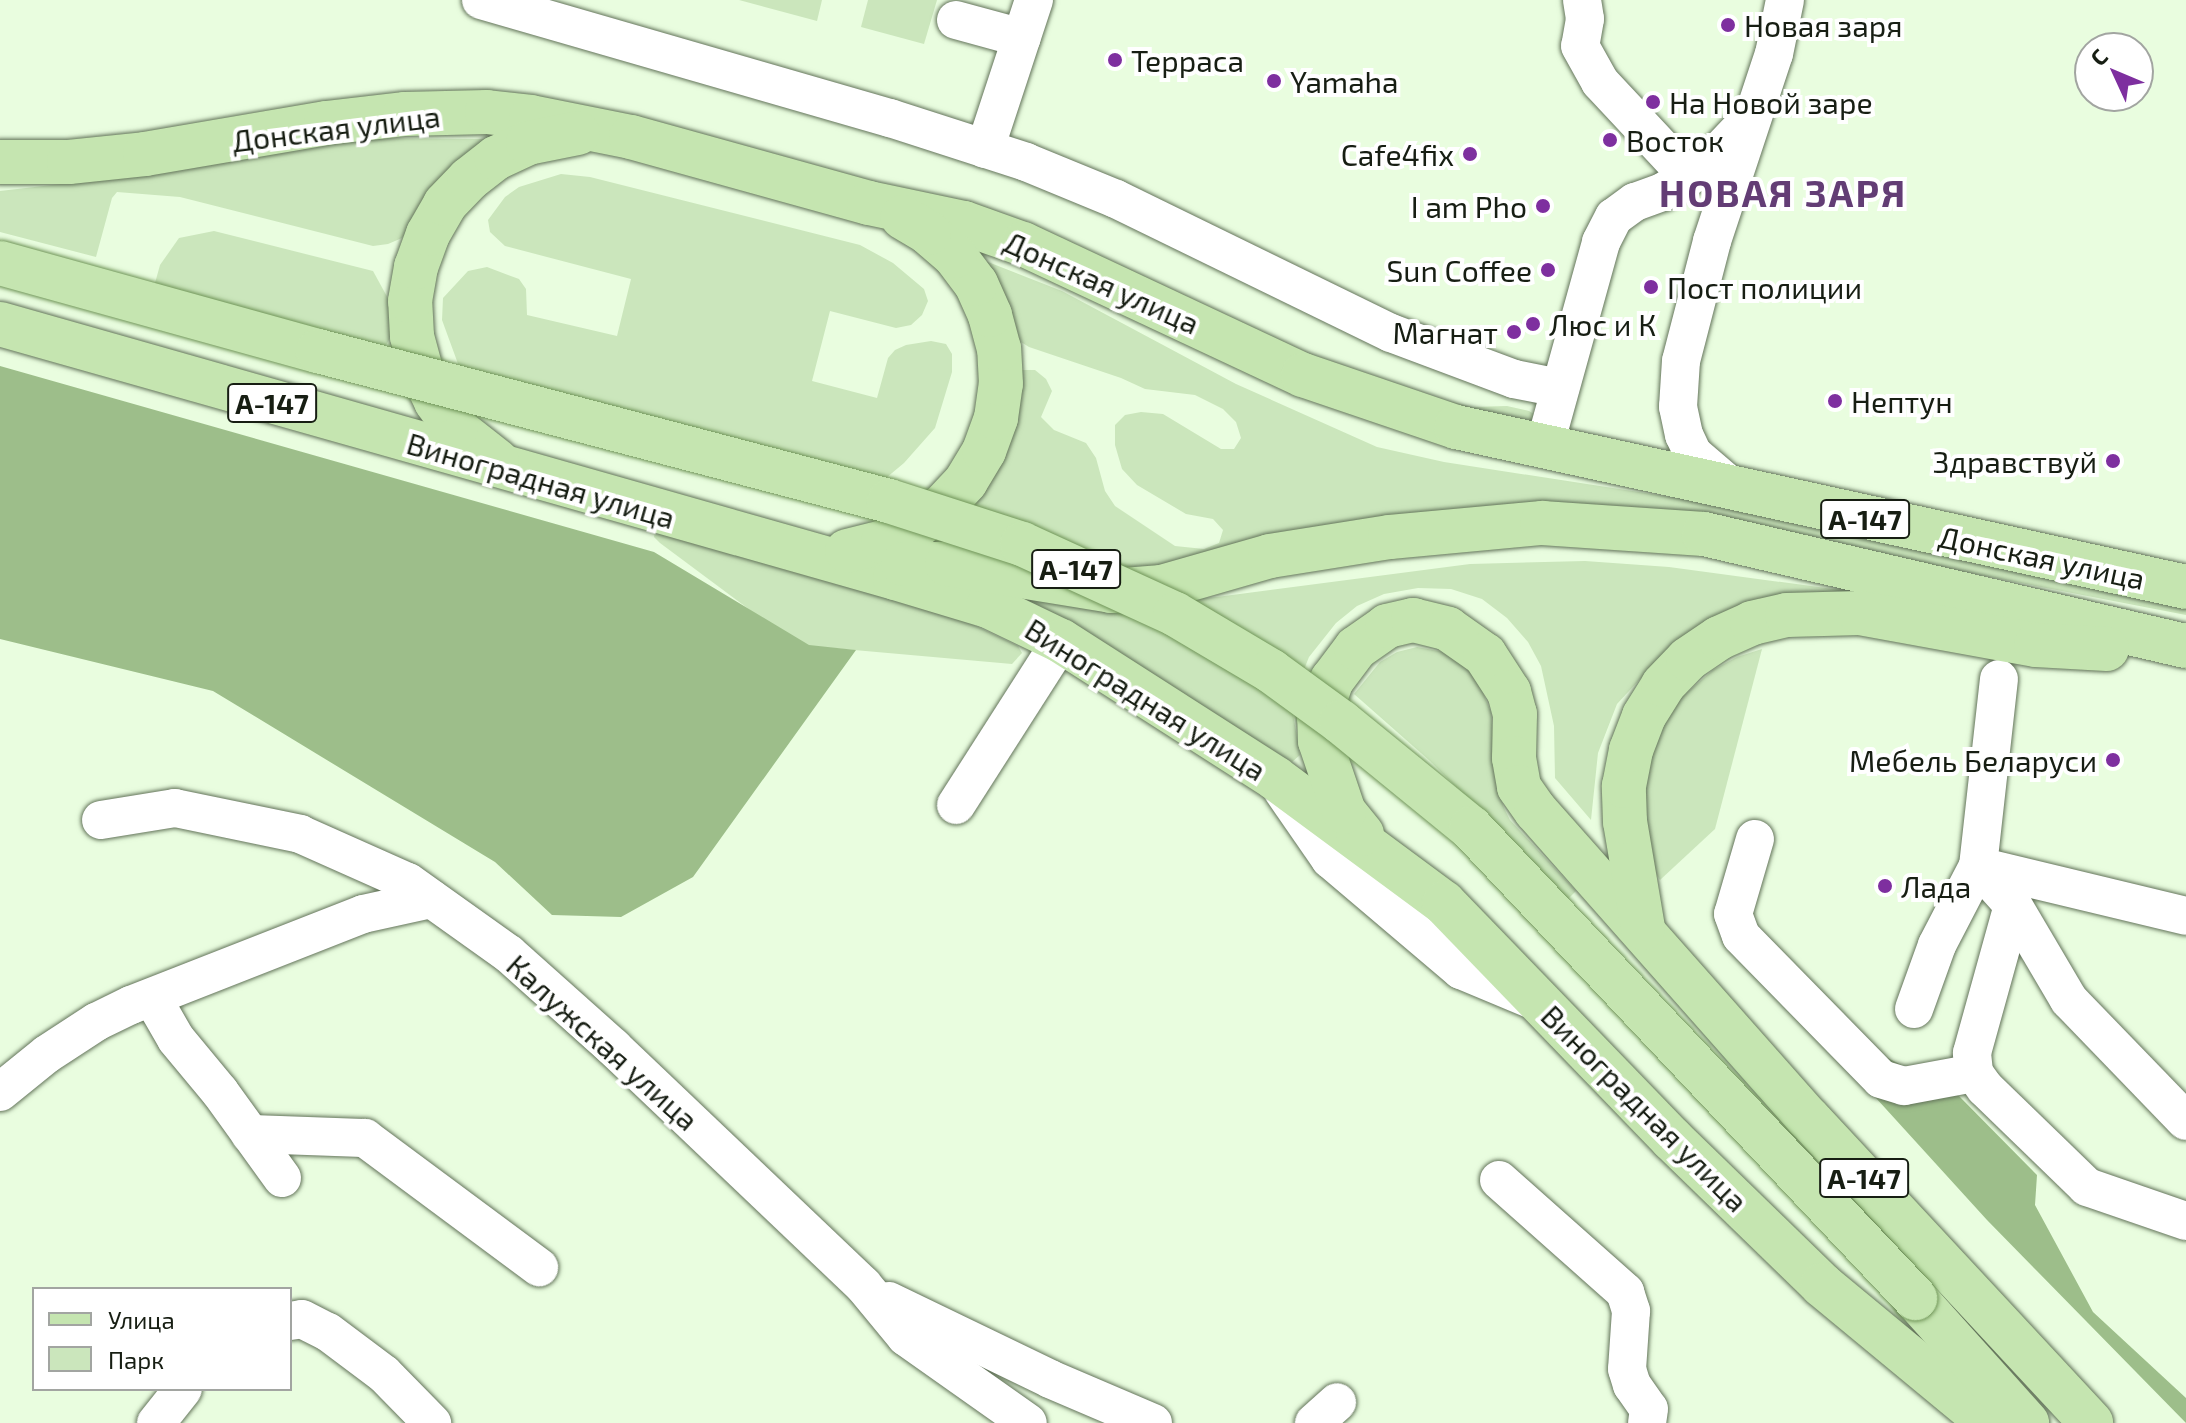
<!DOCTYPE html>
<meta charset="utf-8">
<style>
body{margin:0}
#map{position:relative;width:2186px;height:1423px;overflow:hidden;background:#e9fddf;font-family:"Exo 2",sans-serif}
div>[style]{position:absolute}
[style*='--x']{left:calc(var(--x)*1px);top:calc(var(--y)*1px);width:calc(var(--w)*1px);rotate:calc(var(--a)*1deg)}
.green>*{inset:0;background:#cbe6bc}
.forest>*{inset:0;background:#9dbe8a}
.roads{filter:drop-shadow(0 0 2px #63745a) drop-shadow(0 0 2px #63745a)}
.minor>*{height:38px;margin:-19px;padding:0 19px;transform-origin:19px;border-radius:19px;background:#fff}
.major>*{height:44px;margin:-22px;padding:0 22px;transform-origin:22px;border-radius:22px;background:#c5e5b0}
.bridges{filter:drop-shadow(0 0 2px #6f9457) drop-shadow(0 0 2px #6f9457)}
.major-bridge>*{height:44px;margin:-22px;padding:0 22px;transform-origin:22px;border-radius:22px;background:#c5e5b0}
.dots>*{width:22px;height:22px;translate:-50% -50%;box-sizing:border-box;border:4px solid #fff;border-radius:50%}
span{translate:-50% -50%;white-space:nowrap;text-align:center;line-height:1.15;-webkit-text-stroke:8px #fff;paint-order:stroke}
.shield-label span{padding:2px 6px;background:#fff;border:2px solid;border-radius:6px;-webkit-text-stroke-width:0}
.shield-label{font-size:28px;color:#171e13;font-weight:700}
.poi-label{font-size:30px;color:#171e13}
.left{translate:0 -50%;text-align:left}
.right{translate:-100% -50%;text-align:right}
.street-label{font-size:30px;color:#171e13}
.district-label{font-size:38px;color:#633d75;font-weight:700;letter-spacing:2px}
.legend{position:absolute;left:32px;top:1287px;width:260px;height:104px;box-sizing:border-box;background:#fff;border:2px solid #a2a5a1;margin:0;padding:10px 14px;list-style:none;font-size:24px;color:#171e13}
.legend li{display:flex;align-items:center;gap:16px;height:40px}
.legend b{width:40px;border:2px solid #a2a5a1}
.north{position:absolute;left:2074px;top:32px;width:80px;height:80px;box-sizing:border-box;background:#fff;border:2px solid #a2a5a1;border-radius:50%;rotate:314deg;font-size:22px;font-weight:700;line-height:32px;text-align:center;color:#171e13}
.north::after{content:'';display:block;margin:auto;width:28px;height:36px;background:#7e2f9f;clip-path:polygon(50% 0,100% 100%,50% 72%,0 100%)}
</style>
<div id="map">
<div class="green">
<div style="clip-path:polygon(739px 0,822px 0,817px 21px)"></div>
<div style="clip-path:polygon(868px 0,937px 0,924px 44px,861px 27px)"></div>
<div style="clip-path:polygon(362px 138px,485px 139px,489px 142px,402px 238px,388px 244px,373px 246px,180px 197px,117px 192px,112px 198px,96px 257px,0 232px,0 191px,95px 180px)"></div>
<div style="clip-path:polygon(561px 174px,590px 177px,860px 245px,893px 263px,924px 289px,928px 301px,922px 315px,911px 325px,896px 328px,830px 311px,812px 381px,877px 398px,888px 358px,895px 350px,906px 345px,931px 341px,946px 344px,952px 354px,952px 372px,935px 428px,904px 463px,880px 483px,461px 372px,442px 320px,443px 298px,468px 271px,487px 267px,519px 279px,526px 289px,527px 315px,617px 336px,631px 279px,505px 246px,490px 232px,488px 220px,505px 197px,519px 187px)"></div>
<div style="clip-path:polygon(214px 231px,373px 271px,390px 302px,390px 338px,379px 358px,152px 294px,160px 265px,179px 238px)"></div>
<div style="clip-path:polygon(960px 251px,1062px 291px,1236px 384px,1377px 447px,1444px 462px,1742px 508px,2186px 601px,2186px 615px,1701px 521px,1126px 575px,943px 509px,1021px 370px,1035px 370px,1046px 379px,1052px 391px,1041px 417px,1054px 430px,1086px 443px,1096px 458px,1105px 491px,1115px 506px,1175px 546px,1204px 549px,1219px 543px,1223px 530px,1213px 519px,1186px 514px,1137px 485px,1122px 469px,1115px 445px,1115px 425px,1125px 415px,1141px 412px,1163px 414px,1221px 449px,1234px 449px,1241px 438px,1236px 422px,1223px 409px,1195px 395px,1145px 389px,1121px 378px,1029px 347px,1001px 330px)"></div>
<div style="clip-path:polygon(1432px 397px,1473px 407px,1507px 406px,1529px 411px,1537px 416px,1535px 427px)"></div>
<div style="clip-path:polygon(655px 531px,953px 615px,1018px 646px,1022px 653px,1012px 664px,809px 646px,758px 616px,660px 543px,654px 537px)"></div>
<div style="clip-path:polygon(1585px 561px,1669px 567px,1833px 589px,2048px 630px,1711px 622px,1685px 635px,1665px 652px,1617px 704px,1598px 753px,1591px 820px,1555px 778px,1554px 726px,1541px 666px,1528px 642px,1507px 618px,1482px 599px,1451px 589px,1418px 588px,1384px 594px,1357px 606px,1336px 623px,1309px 657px,1291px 702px,1300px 755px,1292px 762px,1029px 600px,1121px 604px,1217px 597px,1470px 564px)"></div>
<div style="clip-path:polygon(1417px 647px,1454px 654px,1473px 669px,1491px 712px,1497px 787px,1504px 808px,1510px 820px,1576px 891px,1568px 899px,1430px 761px,1354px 694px,1380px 662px,1397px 652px)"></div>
<div style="clip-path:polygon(1762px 649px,1715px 829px,1660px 880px,1646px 858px,1641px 771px,1674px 704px,1713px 670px,1737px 657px)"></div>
</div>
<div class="forest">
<div style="clip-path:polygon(0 366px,654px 552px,809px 645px,856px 650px,693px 877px,621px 917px,552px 915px,495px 862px,213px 691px,0 639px)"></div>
<div style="clip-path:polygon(1714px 920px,1781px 950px,1884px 1056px,1957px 1094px,2037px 1175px,2035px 1205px,2093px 1312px,2186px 1398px,2186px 1423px,1987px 1220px)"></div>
</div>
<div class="roads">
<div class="minor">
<div style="--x:481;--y:0;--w:426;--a:16.1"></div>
<div style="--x:890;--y:118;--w:143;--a:17.9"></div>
<div style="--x:1026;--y:162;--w:97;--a:22.3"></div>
<div style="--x:1116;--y:199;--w:306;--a:26"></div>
<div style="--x:1391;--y:333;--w:131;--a:20.5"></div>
<div style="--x:1514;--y:379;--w:47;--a:11.1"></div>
<div style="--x:1582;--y:0;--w:19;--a:81"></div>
<div style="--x:1585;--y:19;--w:27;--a:100"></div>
<div style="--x:1580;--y:46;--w:41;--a:60.9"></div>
<div style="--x:1600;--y:82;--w:130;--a:46.9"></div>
<div style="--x:956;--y:20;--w:68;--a:15.3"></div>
<div style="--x:985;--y:149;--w:157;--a:-71.8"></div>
<div style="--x:1544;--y:448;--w:214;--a:-74.5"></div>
<div style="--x:1601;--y:242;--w:28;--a:-63"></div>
<div style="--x:1614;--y:217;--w:26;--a:-36"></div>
<div style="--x:1635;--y:202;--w:30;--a:-20"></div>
<div style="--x:1663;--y:192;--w:49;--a:-31.8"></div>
<div style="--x:1705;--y:166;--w:58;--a:-46.4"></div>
<div style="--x:1735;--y:490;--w:55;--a:-139.4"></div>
<div style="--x:1693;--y:454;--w:21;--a:-115"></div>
<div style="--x:1684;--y:435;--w:29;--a:-102"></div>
<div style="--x:1678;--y:407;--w:46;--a:-86.3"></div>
<div style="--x:1681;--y:361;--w:124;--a:-75.5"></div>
<div style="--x:1712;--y:241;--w:197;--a:-71.7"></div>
<div style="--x:1774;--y:54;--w:55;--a:-78.5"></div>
<div style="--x:1999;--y:679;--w:188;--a:96.4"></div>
<div style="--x:1978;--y:866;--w:52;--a:48.1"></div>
<div style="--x:2013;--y:905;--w:110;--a:59.5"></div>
<div style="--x:2069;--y:1000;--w:168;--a:46"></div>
<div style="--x:1283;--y:791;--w:83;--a:55.3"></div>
<div style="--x:1330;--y:859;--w:172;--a:40.3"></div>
<div style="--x:1461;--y:970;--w:83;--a:22.6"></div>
<div style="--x:956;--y:805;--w:195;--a:-57.4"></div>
<div style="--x:101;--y:820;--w:75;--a:-9.2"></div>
<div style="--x:175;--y:808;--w:128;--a:11.7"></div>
<div style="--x:300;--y:834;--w:118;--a:24"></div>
<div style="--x:408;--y:882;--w:124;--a:35.5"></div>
<div style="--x:509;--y:954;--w:140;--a:41.8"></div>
<div style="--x:613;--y:1047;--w:345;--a:43.6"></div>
<div style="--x:863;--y:1285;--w:67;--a:50.4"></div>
<div style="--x:906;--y:1337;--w:149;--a:35.2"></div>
<div style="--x:1755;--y:839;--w:78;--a:106.3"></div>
<div style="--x:1733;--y:914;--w:23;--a:70"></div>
<div style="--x:1741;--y:936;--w:200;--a:45.6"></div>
<div style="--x:1881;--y:1079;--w:24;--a:17"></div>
<div style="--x:1904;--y:1086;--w:71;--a:-10.5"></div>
<div style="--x:2013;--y:905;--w:154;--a:105.5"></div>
<div style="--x:1972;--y:1053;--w:20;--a:84"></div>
<div style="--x:1974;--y:1073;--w:19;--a:54"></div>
<div style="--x:1985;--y:1088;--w:142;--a:44.1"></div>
<div style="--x:2087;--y:1187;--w:105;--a:19"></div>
<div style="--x:153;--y:999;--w:46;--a:60.1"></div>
<div style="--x:176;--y:1039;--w:69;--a:50.3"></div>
<div style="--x:220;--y:1092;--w:106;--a:54.2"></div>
<div style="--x:1914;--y:1009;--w:68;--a:-70.2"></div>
<div style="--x:1937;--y:945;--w:89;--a:-62.6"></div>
<div style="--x:1978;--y:866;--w:214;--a:13.5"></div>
<div style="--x:0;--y:1092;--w:60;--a:-39"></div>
<div style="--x:47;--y:1054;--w:59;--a:-33.1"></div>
<div style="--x:96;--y:1022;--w:39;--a:-26"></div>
<div style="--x:131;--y:1005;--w:249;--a:-21.4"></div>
<div style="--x:363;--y:914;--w:70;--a:-12.4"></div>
<div style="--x:250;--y:1134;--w:115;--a:2"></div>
<div style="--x:365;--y:1138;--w:217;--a:36.6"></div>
<div style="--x:1499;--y:1180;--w:169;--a:41.6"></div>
<div style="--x:1625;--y:1292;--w:20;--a:72"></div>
<div style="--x:1631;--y:1311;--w:58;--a:93.9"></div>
<div style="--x:1627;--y:1369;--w:17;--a:73"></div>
<div style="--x:1632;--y:1385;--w:29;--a:55"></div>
<div style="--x:1649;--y:1409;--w:14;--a:98"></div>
<div style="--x:889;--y:1301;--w:179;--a:25.8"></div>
<div style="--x:1050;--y:1379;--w:112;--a:23.1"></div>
<div style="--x:290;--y:1321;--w:12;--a:-9"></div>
<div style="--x:302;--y:1319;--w:29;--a:27"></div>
<div style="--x:328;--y:1332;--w:70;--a:36.9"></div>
<div style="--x:384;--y:1374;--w:69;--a:45.6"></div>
<div style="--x:156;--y:1423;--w:43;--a:-51.5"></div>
<div style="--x:1314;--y:1423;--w:31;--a:-42"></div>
</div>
<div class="major">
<div style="--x:0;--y:162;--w:69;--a:0"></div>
<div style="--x:69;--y:162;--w:76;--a:-6"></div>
<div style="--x:145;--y:154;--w:184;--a:-9.7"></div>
<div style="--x:326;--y:123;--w:80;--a:-6.5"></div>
<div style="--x:405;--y:114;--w:82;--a:-1.4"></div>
<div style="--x:487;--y:112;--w:44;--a:6.5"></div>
<div style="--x:531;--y:117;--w:102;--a:11.3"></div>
<div style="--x:631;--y:137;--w:247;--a:15.5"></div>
<div style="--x:869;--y:203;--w:97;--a:11.9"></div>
<div style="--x:964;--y:223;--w:63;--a:19.6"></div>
<div style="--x:1023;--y:244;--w:309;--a:25.1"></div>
<div style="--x:1303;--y:375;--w:162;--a:18.8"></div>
<div style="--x:1456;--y:427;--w:747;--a:12.36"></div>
<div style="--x:0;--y:324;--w:930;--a:15.84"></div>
<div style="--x:895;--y:578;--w:97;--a:16.8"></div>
<div style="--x:988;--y:606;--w:81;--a:25.6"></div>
<div style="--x:1061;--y:641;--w:254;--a:32.6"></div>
<div style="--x:1275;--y:778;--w:210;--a:36.5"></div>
<div style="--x:1444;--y:903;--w:328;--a:46"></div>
<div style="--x:1672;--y:1139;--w:209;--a:44.2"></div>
<div style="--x:1822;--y:1285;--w:217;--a:39.6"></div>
<div style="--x:497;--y:461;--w:52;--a:-142"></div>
<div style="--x:456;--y:429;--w:34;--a:-126"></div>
<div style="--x:436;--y:401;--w:34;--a:-116"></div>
<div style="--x:421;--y:370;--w:35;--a:-105"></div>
<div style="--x:412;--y:336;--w:35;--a:-93"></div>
<div style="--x:410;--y:301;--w:35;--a:-80"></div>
<div style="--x:416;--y:267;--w:35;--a:-70"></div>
<div style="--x:428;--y:234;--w:34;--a:-60"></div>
<div style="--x:445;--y:204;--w:35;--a:-46"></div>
<div style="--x:469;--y:179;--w:34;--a:-38"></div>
<div style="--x:496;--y:158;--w:35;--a:-25"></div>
<div style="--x:528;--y:143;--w:51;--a:-11.3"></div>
<div style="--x:847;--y:551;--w:37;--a:-14"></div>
<div style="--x:883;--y:542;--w:35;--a:-24"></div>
<div style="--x:915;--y:528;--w:34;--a:-38"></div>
<div style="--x:942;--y:507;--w:35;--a:-47"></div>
<div style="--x:966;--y:481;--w:35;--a:-59"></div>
<div style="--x:984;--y:451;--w:35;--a:-70"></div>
<div style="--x:996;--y:418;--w:34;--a:-82"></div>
<div style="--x:1001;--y:384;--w:35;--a:-93"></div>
<div style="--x:999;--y:349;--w:35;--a:-105"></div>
<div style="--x:990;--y:315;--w:34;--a:-114"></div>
<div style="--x:976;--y:284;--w:35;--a:-127"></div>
<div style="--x:955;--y:256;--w:35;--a:-139"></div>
<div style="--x:929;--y:233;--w:31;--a:-149"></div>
<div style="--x:903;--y:564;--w:44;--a:0"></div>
<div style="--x:947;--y:564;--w:166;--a:9.3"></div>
<div style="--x:1111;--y:591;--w:51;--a:-4.5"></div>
<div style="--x:1162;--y:587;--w:112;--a:-16"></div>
<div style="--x:1270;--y:556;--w:121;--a:-9"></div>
<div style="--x:1390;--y:537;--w:153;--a:-5.3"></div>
<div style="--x:1542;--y:523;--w:162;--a:3.9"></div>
<div style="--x:1704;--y:534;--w:495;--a:13.1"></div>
<div style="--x:1362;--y:834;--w:28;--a:-129"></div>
<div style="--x:1344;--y:812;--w:75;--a:-108.7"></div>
<div style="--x:1320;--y:741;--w:24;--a:-92"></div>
<div style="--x:1319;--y:717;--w:39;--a:-71"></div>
<div style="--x:1332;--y:680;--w:40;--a:-53"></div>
<div style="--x:1356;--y:648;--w:38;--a:-35"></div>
<div style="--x:1387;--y:626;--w:27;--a:-13"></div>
<div style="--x:1413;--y:620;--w:36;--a:14"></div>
<div style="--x:1448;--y:629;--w:45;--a:35.1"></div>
<div style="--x:1485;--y:655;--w:44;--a:57"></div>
<div style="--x:1509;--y:692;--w:23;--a:75"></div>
<div style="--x:1515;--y:714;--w:44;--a:91.3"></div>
<div style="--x:1514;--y:758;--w:29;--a:80"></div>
<div style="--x:1519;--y:787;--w:29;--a:55"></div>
<div style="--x:1536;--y:811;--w:410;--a:48.5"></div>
<div style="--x:1808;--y:1118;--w:416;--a:47.1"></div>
<div style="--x:1643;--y:928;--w:108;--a:-99.6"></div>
<div style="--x:1625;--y:822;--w:36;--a:-92"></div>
<div style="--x:1624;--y:786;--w:37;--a:-79"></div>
<div style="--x:1631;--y:750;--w:36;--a:-69"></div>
<div style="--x:1644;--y:716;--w:36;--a:-58"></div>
<div style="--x:1663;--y:685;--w:36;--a:-46"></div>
<div style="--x:1688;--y:659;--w:37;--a:-34"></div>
<div style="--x:1719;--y:638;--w:36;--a:-24"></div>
<div style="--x:1752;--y:623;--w:36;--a:-13"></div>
<div style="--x:1787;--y:615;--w:73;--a:-1.6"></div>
<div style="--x:1860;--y:613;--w:179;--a:10.3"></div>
<div style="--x:2036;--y:645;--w:71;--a:3.2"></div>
<div style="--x:1915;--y:1298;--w:168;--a:48.1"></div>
</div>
</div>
<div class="bridges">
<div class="major-bridge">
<div style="--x:0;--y:263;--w:330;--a:15.5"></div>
<div style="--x:318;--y:351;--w:590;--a:14.72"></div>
<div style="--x:889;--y:501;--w:140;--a:17.9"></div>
<div style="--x:1022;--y:544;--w:168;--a:24.6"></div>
<div style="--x:1175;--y:614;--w:112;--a:30.7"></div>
<div style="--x:1271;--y:671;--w:87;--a:36.1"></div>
<div style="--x:1341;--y:722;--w:168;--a:39.2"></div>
<div style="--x:1471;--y:828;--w:647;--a:46.63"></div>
</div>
</div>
<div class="dots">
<div style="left:1728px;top:25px;background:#7e2f9f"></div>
<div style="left:1115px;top:60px;background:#7e2f9f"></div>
<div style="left:1274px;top:81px;background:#7e2f9f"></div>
<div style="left:1653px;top:102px;background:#7e2f9f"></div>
<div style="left:1610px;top:140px;background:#7e2f9f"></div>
<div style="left:1470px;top:154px;background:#7e2f9f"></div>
<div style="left:1543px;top:206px;background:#7e2f9f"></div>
<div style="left:1548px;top:270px;background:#7e2f9f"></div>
<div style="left:1651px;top:287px;background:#7e2f9f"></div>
<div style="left:1533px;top:324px;background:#7e2f9f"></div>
<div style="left:1514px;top:332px;background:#7e2f9f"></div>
<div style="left:1835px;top:401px;background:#7e2f9f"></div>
<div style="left:2113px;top:461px;background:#7e2f9f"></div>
<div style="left:2113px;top:760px;background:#7e2f9f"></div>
<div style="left:1885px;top:886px;background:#7e2f9f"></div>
</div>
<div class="shield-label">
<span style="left:272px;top:403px">А-147</span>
<span style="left:1865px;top:519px">А-147</span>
<span style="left:1076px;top:569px">А-147</span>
<span style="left:1864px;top:1178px">А-147</span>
</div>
<div class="poi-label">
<span class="left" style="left:1744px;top:25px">Новая заря</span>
<span class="left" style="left:1131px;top:60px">Терраса</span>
<span class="left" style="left:1290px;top:81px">Yamaha</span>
<span class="left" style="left:1669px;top:102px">На Новой заре</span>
<span class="left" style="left:1626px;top:140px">Восток</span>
<span class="right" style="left:1454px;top:154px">Cafe4fix</span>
<span class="right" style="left:1527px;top:206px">I am Pho</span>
<span class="right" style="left:1532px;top:270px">Sun Coffee</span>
<span class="left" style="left:1667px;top:287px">Пост полиции</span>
<span class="left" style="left:1549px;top:324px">Люс и К</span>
<span class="right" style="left:1498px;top:332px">Магнат</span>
<span class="left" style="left:1851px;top:401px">Нептун</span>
<span class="right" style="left:2097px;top:461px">Здравствуй</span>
<span class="right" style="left:2097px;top:760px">Мебель Беларуси</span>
<span class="left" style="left:1901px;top:886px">Лада</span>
</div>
<div class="street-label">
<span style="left:336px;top:128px;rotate:-7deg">Донская улица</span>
<span style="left:1102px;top:282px;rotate:24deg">Донская улица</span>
<span style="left:541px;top:480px;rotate:16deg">Виноградная улица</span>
<span style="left:2042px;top:557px;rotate:12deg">Донская улица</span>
<span style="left:1146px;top:699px;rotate:32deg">Виноградная улица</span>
<span style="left:603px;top:1042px;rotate:42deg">Калужская улица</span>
<span style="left:1645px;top:1108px;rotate:45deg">Виноградная улица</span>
</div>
<div class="district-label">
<span style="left:1783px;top:193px">НОВАЯ ЗАРЯ</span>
</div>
<ul class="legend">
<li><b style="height:10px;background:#c5e5b0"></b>Улица</li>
<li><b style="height:22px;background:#cbe6bc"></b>Парк</li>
</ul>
<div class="north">С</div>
</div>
